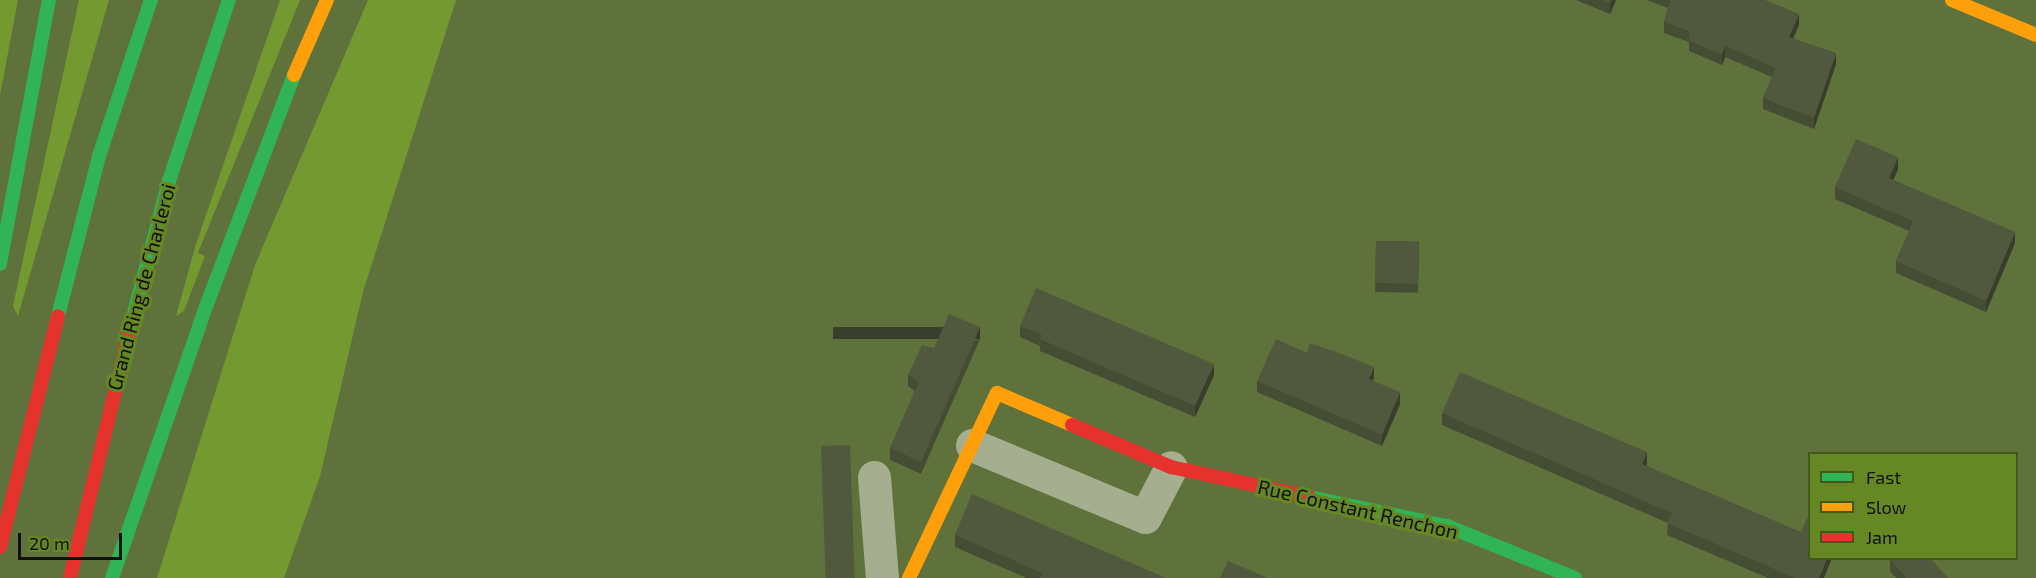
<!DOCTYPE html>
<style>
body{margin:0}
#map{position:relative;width:2036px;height:578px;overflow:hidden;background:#5f723b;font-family:"Exo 2",sans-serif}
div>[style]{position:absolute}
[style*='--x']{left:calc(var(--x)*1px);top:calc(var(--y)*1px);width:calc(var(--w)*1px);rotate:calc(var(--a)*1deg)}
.green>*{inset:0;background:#759931}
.street>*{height:33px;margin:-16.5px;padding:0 16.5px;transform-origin:16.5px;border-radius:16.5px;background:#a5af8f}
.fast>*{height:14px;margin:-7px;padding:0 7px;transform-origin:7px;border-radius:7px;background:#30b455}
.slow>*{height:14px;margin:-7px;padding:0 7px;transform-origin:7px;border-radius:7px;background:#ff9f0a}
.jam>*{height:14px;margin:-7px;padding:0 7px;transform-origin:7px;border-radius:7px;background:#e5322d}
.wall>*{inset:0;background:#454d34;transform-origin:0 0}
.shaded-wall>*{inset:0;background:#383e2b;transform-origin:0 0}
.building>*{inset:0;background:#50593d;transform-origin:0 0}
span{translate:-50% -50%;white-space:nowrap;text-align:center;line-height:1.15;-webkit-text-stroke:6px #658825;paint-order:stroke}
.street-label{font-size:20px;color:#111}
.legend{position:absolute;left:1808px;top:452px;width:210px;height:108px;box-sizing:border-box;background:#658825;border:2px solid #43581d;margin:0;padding:8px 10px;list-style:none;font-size:18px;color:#111}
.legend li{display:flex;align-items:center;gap:12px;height:30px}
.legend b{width:30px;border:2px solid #43581d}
.scale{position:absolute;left:18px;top:533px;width:104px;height:27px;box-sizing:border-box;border:3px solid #111;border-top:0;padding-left:8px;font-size:18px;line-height:21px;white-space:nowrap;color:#111;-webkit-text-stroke:4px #658825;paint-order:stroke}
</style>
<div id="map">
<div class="green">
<div style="clip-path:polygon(0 0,18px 0,0 95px)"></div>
<div style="clip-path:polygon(79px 0,109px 0,18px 316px,13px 306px)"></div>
<div style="clip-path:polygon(280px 0,300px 0,198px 253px,205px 256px,184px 311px,176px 316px,196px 244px)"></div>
<div style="clip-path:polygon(368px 0,456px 0,363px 292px,320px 476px,284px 578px,157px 578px,255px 265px)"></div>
</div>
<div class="street">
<div style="--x:972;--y:445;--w:187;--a:22.6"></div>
<div style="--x:1145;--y:517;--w:56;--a:-62.5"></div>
<div style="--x:874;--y:477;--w:101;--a:85.5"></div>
</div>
<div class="fast">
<div style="--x:0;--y:264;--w:269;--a:-79.5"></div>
<div style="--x:58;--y:316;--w:165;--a:-75.6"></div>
<div style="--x:99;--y:156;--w:164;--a:-71.6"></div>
<div style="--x:132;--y:321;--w:145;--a:-75.2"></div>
<div style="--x:169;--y:181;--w:191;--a:-71.7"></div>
<div style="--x:1310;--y:497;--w:140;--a:12"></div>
<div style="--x:1447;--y:526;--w:138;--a:22.1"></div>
<div style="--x:112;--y:578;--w:290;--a:-70.9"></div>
<div style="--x:207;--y:304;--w:245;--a:-69.2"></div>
</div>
<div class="slow">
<div style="--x:1952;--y:0;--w:91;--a:22.6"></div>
<div style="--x:294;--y:75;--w:82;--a:-66.3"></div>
<div style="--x:909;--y:578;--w:205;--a:-64.6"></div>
<div style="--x:997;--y:393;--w:82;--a:23.1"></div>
</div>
<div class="jam">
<div style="--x:1072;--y:425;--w:108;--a:23"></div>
<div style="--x:1171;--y:467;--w:142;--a:12.2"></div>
<div style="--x:0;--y:547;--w:238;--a:-75.9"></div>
<div style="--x:70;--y:578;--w:264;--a:-76.4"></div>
</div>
<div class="wall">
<div style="clip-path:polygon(1576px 0,1616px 0,1610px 14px)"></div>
<div style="clip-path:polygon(1646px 0,1765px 0,1799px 25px,1793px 39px,1836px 64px,1814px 129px,1763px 109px,1763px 98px,1772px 77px,1725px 57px,1722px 65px,1689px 51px,1689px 42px,1664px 33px,1664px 22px,1668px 8px)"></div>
<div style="clip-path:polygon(1898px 169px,1893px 180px,2015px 243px,1986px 312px,1896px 273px,1896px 261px,1909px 231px,1835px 199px,1835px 187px)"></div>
<div style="left:1376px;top:241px;width:43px;height:51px;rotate:1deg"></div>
<div style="clip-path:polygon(1020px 326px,1214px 375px,1195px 417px,1040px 351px,1040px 346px,1020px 337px)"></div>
<div style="clip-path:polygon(980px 339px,921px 474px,890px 460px,890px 448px,915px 391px,908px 386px,908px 375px,934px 348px)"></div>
<div style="clip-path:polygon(1307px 353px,1374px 378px,1372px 381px,1400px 404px,1382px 446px,1257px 392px,1257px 381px)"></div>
<div style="clip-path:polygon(1442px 413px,1647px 464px,1646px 465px,1824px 578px,1768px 578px,1667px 535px,1668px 523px,1442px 425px)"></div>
<div style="clip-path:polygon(955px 535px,1166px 578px,1027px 578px,955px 547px)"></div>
<div style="clip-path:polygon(1890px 559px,1948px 578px,1896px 578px,1890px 571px)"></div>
</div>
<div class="shaded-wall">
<div style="clip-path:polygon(1612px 0,1616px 0,1610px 14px,1610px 3px)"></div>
<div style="clip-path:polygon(1799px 14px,1799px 25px,1789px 48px,1789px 37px)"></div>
<div style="clip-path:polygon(1725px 46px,1725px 57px,1722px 65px,1722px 54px)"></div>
<div style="clip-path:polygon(1836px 53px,1836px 64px,1814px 129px,1814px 118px)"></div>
<div style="clip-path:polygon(1898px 157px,1898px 169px,1889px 190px,1889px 178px)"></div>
<div style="clip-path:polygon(2015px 232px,2015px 243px,1986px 312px,1986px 301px)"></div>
<div style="left:980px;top:327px;width:12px;height:147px;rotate:90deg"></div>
<div style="clip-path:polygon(1214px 364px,1214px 375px,1195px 417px,1195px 406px)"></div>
<div style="clip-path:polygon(1374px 367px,1374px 378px,1369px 390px,1369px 379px)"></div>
<div style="clip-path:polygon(1400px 392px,1400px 404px,1382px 446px,1382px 435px)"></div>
<div style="clip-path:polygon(1647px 452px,1647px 464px,1642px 475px,1642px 464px)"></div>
<div style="clip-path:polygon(1827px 558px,1832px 558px,1824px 578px,1819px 578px)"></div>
</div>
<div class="building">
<div style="clip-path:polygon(1603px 0,1612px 0,1610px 3px)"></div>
<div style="clip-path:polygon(1670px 0,1765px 0,1799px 14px,1789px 37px,1836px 53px,1814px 118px,1763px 98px,1776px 68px,1725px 46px,1722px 54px,1689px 41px,1689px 31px,1664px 22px)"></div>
<div style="clip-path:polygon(1856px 139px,1898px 157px,1889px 178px,2015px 232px,1986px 301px,1896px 261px,1913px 221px,1835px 187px)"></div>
<div style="left:1376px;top:241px;width:43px;height:42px;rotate:1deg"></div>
<div style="clip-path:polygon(1036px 288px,1214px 364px,1195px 406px,1040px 339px,1042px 335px,1020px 326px)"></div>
<div style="clip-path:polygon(949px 314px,980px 327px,921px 462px,890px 448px,919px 382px,908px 375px,922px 345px,934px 348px)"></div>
<div style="clip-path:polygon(1276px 339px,1307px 353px,1310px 343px,1342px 354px,1374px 367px,1369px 379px,1400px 392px,1382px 435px,1257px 381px)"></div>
<div style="clip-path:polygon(1460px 372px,1647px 452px,1642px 464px,1801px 532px,1807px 518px,1809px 519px,1809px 558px,1827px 558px,1819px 578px,1795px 578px,1667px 523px,1672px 513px,1442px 413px)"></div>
<div style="left:850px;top:445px;width:133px;height:29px;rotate:88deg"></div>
<div style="clip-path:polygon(972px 494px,1166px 578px,1040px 578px,1042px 573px,955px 535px)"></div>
<div style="clip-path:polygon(1890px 558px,1930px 558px,1948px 578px,1906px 578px,1890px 559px)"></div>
<div style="clip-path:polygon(1228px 561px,1268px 578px,1220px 578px)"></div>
</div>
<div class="street-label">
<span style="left:141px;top:287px;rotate:-75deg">Grand Ring de Charleroi</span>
<span style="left:1358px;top:509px;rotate:13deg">Rue Constant Renchon</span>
</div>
<ul class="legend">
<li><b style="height:8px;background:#30b455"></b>Fast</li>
<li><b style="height:8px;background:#ff9f0a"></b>Slow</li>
<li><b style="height:8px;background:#e5322d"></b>Jam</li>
</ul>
<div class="scale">20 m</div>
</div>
